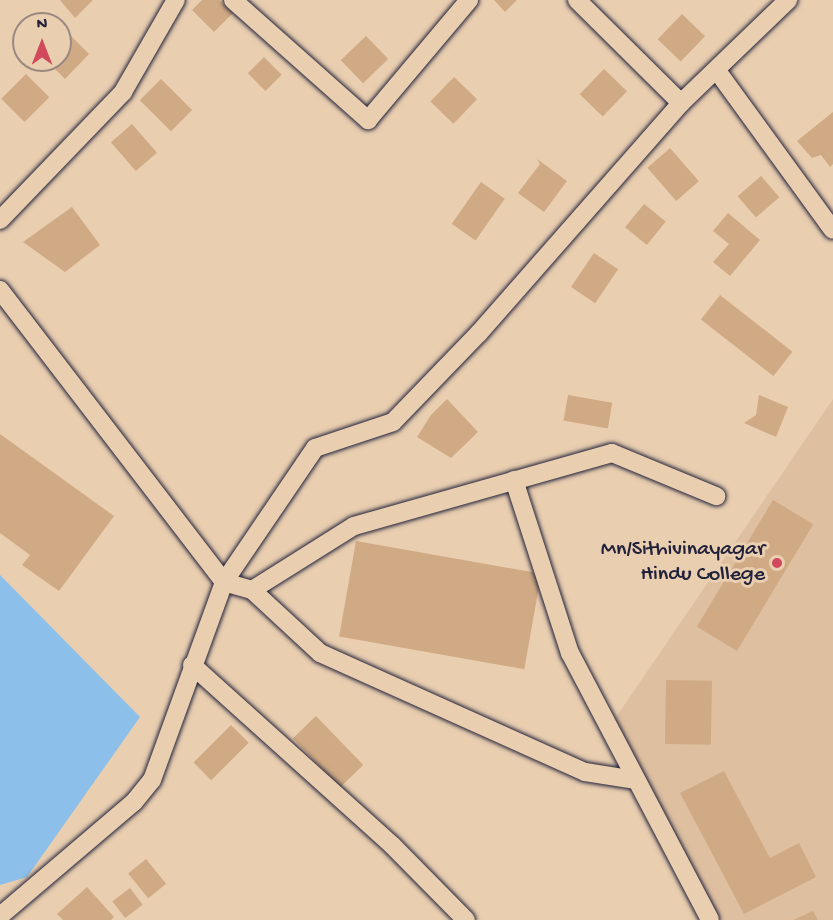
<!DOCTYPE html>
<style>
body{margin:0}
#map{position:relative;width:833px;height:920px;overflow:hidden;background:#e9ceb0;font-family:"Gochi Hand",sans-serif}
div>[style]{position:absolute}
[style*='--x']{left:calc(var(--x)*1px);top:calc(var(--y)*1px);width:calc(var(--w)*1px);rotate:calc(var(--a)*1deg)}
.built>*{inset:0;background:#dec0a1}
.water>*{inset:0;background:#8cbfe9}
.building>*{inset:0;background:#d0aa84;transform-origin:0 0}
.roads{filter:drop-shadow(0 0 2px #22223b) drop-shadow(0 0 2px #22223b)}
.street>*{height:18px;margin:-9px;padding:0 9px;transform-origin:9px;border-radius:9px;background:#e9ceb0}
.dots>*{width:16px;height:16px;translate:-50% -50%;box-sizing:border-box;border:3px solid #e9ceb0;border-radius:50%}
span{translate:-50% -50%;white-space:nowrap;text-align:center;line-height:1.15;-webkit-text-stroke:6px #e9ceb0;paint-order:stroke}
.poi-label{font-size:22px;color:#22223b}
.right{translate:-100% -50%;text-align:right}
.north{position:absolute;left:12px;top:12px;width:60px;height:60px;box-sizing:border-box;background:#e9ceb0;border:2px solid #998981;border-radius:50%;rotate:0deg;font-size:16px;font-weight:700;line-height:24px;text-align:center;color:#22223b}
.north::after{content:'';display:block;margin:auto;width:21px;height:27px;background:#d1495b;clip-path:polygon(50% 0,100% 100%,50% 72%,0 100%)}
</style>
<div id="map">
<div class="built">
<div style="clip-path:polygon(833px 399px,833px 920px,710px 920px,610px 726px)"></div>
</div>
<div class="water">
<div style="clip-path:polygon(0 575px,140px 717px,27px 877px,0 885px)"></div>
</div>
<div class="building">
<div style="clip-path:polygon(60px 0,93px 0,75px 18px)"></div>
<div style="clip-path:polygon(202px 0,219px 0,233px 13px,214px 32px,192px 10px)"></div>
<div style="clip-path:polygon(494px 0,517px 0,505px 12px)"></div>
<div style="left:682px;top:14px;width:32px;height:35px;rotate:44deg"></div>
<div style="clip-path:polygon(67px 32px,89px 54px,65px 79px,46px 60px,60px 60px,60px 39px)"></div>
<div style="left:366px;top:36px;width:32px;height:35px;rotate:46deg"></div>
<div style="left:264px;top:57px;width:25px;height:23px;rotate:45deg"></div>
<div style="left:604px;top:69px;width:32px;height:35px;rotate:44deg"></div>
<div style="left:26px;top:74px;width:33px;height:35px;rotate:45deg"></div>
<div style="left:454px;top:77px;width:32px;height:34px;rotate:44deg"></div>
<div style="left:161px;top:79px;width:44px;height:30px;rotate:45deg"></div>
<div style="clip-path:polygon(833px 112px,833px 164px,830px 167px,821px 155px,812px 158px,797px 141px)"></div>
<div style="left:132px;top:124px;width:38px;height:28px;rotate:49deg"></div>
<div style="left:670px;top:148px;width:44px;height:30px;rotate:49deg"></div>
<div style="clip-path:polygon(537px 159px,567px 181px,544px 212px,518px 193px,540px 164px)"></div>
<div style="left:761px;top:176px;width:28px;height:31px;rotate:49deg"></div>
<div style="left:481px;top:182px;width:29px;height:51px;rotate:35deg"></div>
<div style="left:644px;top:204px;width:28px;height:30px;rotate:39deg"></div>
<div style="clip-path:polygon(72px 207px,100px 245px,65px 272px,23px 242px)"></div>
<div style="clip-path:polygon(728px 213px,760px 240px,730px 276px,713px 262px,729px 244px,713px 231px)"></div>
<div style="left:594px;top:253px;width:29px;height:41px;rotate:34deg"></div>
<div style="left:720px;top:295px;width:92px;height:31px;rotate:38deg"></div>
<div style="left:568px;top:395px;width:45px;height:26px;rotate:10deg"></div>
<div style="clip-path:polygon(759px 395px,788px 407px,776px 437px,744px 423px,756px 415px)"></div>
<div style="clip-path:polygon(447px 399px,478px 432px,451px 458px,417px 437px,431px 415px)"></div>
<div style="clip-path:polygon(0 434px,114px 516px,59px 591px,22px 565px,30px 555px,0 533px)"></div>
<div style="left:773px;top:500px;width:47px;height:148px;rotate:31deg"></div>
<div style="left:356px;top:541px;width:188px;height:97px;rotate:10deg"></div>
<div style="left:666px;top:680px;width:46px;height:64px;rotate:1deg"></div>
<div style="left:316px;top:716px;width:68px;height:32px;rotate:46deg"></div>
<div style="left:231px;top:725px;width:25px;height:53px;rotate:45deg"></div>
<div style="clip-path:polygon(724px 771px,770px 858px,799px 843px,816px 877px,744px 914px,680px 793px)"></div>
<div style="left:146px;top:859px;width:32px;height:23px;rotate:51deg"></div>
<div style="clip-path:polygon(87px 887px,114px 917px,111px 920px,63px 920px,57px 914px)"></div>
<div style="left:130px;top:888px;width:21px;height:22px;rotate:53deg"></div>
<div style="clip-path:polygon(813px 911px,818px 920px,793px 920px)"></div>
</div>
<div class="roads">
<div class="street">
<div style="--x:233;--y:0;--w:181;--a:41.6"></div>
<div style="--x:368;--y:120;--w:157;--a:-49.9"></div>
<div style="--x:577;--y:0;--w:146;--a:44.7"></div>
<div style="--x:718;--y:72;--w:195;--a:54"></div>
<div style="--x:0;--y:220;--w:178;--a:-46.1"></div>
<div style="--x:123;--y:92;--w:106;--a:-60.1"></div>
<div style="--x:0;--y:290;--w:368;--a:52.5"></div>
<div style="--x:224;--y:582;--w:29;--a:16"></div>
<div style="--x:252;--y:590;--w:120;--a:-32.1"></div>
<div style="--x:354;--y:526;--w:268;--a:-15.8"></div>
<div style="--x:612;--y:453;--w:113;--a:22.5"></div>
<div style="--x:514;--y:480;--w:182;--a:72.1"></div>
<div style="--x:570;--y:653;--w:301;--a:62.3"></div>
<div style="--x:252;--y:590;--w:93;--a:42.8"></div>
<div style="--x:320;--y:653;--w:290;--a:24.2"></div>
<div style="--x:585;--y:772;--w:52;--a:8.9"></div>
<div style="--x:192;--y:665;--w:270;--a:42"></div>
<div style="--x:393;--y:846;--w:104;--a:45.4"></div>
<div style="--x:0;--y:916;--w:176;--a:-40.4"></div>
<div style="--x:134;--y:802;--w:28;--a:-51"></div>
<div style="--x:152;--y:780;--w:211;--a:-70"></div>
<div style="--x:224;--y:582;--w:162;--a:-55.8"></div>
<div style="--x:315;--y:448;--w:82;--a:-18.4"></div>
<div style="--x:393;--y:422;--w:124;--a:-46"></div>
<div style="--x:479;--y:333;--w:306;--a:-48.7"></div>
<div style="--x:681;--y:103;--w:149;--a:-43.9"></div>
</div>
</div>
<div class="dots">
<div style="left:777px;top:563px;background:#d1495b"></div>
</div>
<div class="poi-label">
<span class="right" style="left:765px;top:563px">Mn/Sithivinayagar<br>Hindu College</span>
</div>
<div class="north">N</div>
</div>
